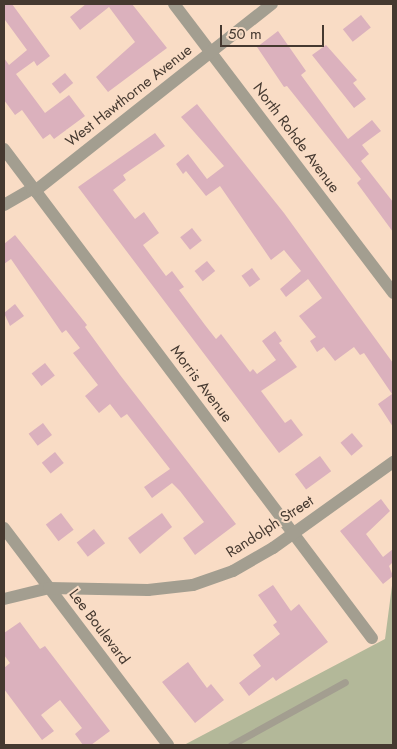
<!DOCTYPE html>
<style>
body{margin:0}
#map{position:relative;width:397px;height:749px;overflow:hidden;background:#f9dcc5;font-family:Jost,sans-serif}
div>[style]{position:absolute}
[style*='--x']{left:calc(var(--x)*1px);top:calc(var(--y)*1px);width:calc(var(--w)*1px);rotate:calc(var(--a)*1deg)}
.green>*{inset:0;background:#b3b899}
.building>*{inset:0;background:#dbb1bd;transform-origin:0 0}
.service>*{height:7px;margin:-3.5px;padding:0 3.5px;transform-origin:3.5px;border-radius:3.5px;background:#a39e90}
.minor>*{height:12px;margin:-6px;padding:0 6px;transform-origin:6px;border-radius:6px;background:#a39e90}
span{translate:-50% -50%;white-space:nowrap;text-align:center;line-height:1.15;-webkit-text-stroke:4px #f9dcc5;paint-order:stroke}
.street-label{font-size:15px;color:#453930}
.frame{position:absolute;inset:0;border:5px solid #453930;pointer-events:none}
.scale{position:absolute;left:220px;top:25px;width:104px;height:22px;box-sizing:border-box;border:2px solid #453930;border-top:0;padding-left:6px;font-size:15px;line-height:18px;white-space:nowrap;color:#453930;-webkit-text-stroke:4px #f9dcc5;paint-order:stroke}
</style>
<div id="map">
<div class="green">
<div style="clip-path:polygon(393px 578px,393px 745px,184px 745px,385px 639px)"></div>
</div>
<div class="building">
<div style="clip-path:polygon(4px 4px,12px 4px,50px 56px,37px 66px,34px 61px,16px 74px,45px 113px,69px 95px,85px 116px,54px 139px,50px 134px,43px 139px,22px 110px,15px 115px,4px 100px,4px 58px,9px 65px,27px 50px,5px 20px)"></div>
<div style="clip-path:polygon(86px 4px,132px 4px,167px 48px,108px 92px,96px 77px,135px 42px,109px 7px,80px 30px,70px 17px)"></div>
<div style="left:361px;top:15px;width:16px;height:23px;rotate:52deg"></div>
<div style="clip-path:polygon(278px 31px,306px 71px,301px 75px,348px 139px,372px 120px,381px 131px,362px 145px,369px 154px,361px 161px,393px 202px,393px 232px,357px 183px,361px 179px,287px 86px,284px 87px,257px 47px)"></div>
<div style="clip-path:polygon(326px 45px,357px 80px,353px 83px,366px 99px,354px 108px,312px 55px)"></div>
<div style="left:65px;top:73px;width:13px;height:17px;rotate:51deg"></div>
<div style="clip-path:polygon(197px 104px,284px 213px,393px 363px,393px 427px,378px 404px,392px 394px,364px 353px,360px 355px,354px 347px,335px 361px,324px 347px,317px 352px,310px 341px,316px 337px,299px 316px,322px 298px,308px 279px,286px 297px,280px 289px,301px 271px,284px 250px,271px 260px,220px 186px,206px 196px,186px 171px,183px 174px,176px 164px,188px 154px,207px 179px,224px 166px,181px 117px)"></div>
<div style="clip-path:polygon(155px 133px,165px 146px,123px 175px,126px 180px,113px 190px,135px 219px,144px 212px,159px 233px,143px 245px,166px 276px,172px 271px,184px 287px,179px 290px,205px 325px,216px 339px,221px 334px,250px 372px,253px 369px,257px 374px,276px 360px,262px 341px,275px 331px,282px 341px,279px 343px,297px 367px,261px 391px,285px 423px,291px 419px,303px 435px,279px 453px,78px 187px)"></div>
<div style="left:192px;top:228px;width:16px;height:15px;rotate:52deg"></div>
<div style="clip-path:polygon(15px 235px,87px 325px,85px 327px,120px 375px,236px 524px,195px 555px,183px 538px,204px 522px,180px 491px,172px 483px,152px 498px,144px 487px,170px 469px,127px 414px,121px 418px,110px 404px,99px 413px,85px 396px,98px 385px,73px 353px,80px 348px,66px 330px,62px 333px,11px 259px,4px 264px,4px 244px)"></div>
<div style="left:207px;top:261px;width:13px;height:16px;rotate:51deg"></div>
<div style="left:252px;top:268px;width:14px;height:13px;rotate:54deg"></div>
<div style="clip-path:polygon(15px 304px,24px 316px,10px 326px,4px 313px)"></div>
<div style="left:45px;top:363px;width:16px;height:17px;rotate:52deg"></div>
<div style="left:43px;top:423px;width:15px;height:18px;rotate:53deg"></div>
<div style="left:352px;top:433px;width:17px;height:15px;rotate:50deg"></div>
<div style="left:55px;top:452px;width:14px;height:17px;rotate:51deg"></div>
<div style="left:320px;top:456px;width:19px;height:31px;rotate:54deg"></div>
<div style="clip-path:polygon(381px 499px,390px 511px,366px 534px,383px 557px,393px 549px,393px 562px,389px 566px,393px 576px,383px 584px,340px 531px)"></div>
<div style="left:61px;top:513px;width:21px;height:19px;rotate:53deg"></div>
<div style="clip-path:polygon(162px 513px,172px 527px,140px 554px,128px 538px)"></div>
<div style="left:94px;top:529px;width:18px;height:22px;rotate:52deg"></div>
<div style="clip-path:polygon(273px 585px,291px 611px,299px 604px,328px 642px,276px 681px,273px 677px,249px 696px,239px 683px,261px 666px,253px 655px,280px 634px,273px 625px,277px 622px,258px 595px)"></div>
<div style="clip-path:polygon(20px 622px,40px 649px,45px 646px,110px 731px,91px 745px,83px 745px,75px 734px,82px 728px,60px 700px,41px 715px,54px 731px,42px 740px,4px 689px,4px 668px,10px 663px,4px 655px,4px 633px)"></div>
<div style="clip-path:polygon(188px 662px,207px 688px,211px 684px,224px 700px,195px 723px,162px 682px)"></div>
</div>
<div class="service">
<div style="--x:231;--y:745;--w:130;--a:-28.9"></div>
</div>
<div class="minor">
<div style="--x:174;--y:4;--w:363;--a:52.8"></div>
<div style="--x:4;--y:149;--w:612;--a:53.04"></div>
<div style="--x:4;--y:205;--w:32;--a:-30"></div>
<div style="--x:32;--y:189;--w:4;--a:34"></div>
<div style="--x:35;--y:191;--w:302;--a:-38.3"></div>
<div style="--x:4;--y:528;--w:272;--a:52.9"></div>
<div style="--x:4;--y:599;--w:46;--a:-13.7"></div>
<div style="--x:49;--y:588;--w:99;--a:1.2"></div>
<div style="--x:148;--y:590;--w:45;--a:-6.3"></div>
<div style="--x:193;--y:585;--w:42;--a:-19.3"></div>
<div style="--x:233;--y:571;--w:46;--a:-29.9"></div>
<div style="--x:273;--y:548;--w:148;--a:-35.6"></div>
</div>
<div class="street-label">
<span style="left:129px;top:96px;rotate:-38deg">West Hawthorne Avenue</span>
<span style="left:296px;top:138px;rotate:53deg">North Rohde Avenue</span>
<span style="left:201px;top:384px;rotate:53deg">Morris Avenue</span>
<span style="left:270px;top:527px;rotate:-33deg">Randolph Street</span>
<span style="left:99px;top:627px;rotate:53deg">Lee Boulevard</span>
</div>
<div class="frame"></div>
<div class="scale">50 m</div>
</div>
